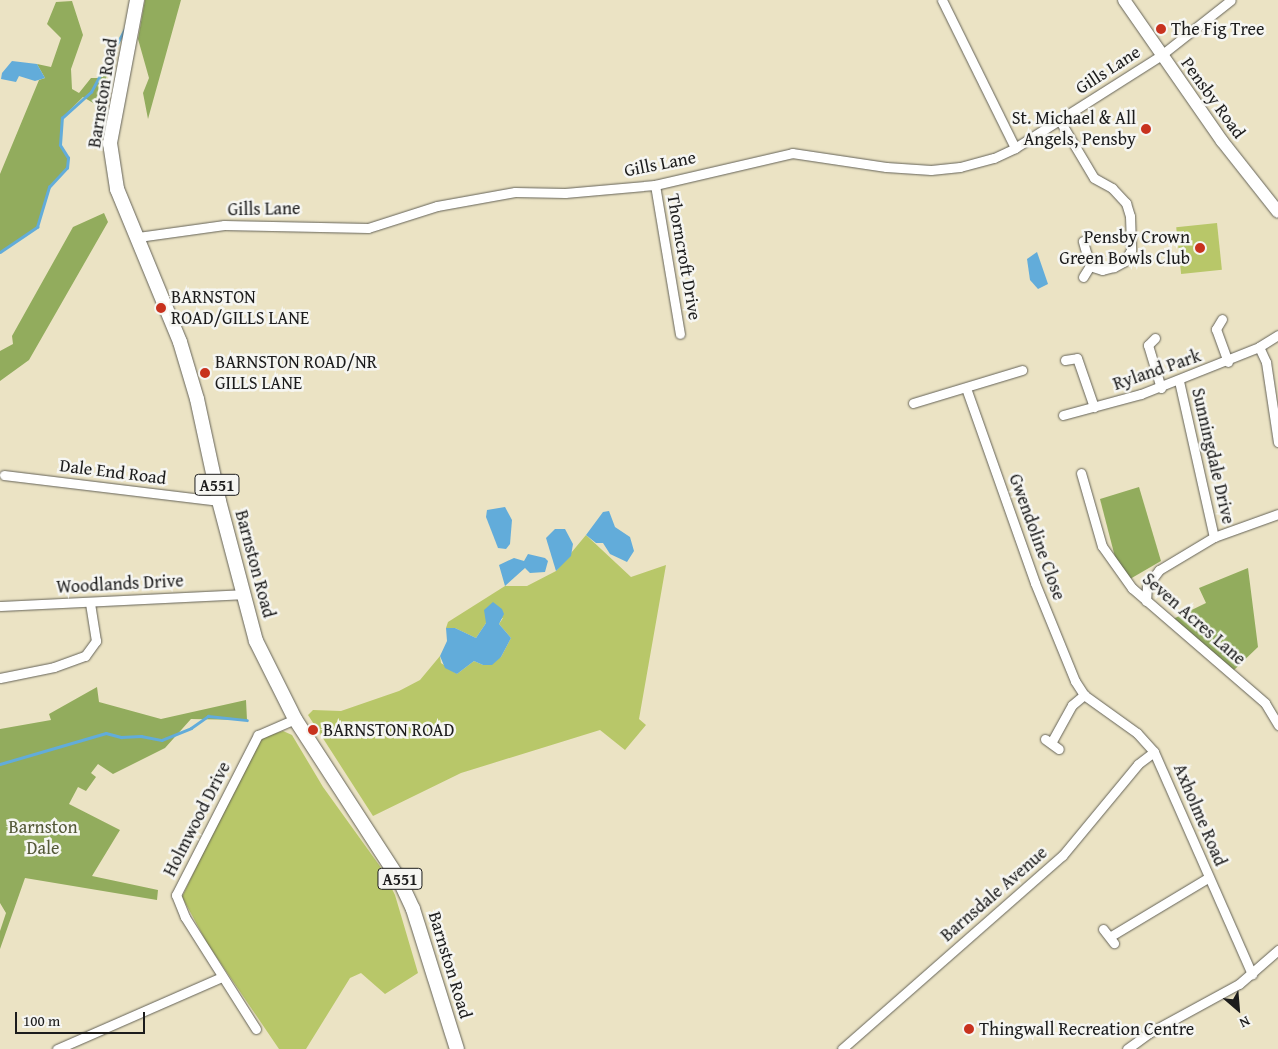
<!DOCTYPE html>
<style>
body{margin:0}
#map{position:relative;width:1278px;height:1049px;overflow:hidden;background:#ebe3c4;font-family:"Gentium Book Plus",serif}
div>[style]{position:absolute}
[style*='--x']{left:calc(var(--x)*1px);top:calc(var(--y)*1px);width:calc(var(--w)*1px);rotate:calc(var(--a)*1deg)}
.green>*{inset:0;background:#b8c769;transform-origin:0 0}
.forest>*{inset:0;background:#92ac5d}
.water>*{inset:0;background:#62acda}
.stream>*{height:2.5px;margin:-1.25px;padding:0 1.25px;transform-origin:1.25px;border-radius:1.25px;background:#62acda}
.roads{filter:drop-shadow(0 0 1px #646257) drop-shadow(0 0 1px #646257)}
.minor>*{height:9px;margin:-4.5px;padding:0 4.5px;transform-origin:4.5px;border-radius:4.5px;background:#fff}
.secondary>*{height:12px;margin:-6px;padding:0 6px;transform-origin:6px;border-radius:6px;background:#fff}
.primary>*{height:14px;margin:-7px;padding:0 7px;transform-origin:7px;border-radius:7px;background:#fff}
.dots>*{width:14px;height:14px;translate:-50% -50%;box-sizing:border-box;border:2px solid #f6f6f2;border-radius:50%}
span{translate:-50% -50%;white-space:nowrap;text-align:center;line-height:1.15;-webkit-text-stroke:5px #f6f6f2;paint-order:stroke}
.shield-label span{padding:1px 4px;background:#f6f6f2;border:1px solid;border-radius:4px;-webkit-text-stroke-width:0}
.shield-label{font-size:16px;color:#1c1c1c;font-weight:700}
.poi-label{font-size:18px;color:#1c1c1c}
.left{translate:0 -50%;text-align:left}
.right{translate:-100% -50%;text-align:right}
.street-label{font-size:18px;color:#1c1c1c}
.park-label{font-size:18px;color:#535837}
.north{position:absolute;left:1213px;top:984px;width:50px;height:50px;-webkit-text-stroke:4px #f6f6f2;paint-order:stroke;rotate:153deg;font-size:14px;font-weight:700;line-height:20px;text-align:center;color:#1c1c1c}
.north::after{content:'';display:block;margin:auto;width:18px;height:22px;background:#1c1c1c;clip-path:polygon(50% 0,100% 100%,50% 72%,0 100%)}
.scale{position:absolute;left:15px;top:1012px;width:130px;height:22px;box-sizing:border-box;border:2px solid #1c1c1c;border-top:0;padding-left:6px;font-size:15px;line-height:18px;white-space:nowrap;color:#1c1c1c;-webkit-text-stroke:4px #f6f6f2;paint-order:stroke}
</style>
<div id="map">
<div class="green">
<div style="left:1217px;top:223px;width:47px;height:41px;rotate:84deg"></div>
<div style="clip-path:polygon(586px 535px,631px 577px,666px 565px,639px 719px,646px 725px,625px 750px,600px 730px,461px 773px,373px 816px,308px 715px,313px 710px,341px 711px,399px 691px,420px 680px,440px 656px,441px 663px,457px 674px,474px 661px,483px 665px,501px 657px,511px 638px,499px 624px,503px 618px,486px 623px,476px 638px,455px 628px,446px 628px,448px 622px,505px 586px,527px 586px,556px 571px)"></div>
<div style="clip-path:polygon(283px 731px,292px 735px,323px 787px,382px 869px,395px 895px,418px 973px,385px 994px,361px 973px,350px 978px,306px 1049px,279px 1049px,207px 943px,182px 897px,257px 739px)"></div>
</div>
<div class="forest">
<div style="clip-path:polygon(145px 0,181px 0,148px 119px,143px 93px,149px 78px,138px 39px)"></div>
<div style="clip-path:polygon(72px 1px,83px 35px,71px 69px,72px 89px,79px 93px,91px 78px,98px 78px,113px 46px,100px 107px,83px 97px,62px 118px,60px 145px,68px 158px,67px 168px,49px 187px,37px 227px,0 252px,0 174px,39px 80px,45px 78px,37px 64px,51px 67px,61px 38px,47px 24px,56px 2px)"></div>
<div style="clip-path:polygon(104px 213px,108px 222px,29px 360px,0 381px,0 351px,13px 344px,12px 336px,73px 227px)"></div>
<div style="clip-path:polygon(1139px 487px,1161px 561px,1130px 579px,1115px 557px,1100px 499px)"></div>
<div style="clip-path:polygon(1248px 568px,1258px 647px,1234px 670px,1173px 619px,1206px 603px,1199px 588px)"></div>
<div style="clip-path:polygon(97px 687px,99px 702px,161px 719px,246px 700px,247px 720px,191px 719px,165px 748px,113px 774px,98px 764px,91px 773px,96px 777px,86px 791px,78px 787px,69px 804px,120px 830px,92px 876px,158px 890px,157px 900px,25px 878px,0 949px,0 931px,6px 913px,0 903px,0 729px,51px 720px,49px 714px)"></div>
</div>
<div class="water">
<div style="clip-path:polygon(12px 61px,37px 64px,45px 78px,35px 81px,19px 76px,16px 82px,1px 79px,2px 73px)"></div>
<div style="clip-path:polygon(1037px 252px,1048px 284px,1038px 289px,1030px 280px,1027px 259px)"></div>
<div style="clip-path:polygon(505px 507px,512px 520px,510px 544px,506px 549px,498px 548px,486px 517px,487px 510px)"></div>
<div style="clip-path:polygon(609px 511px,615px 527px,630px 537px,634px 551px,627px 562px,610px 554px,603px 543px,596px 543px,586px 535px,603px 512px)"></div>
<div style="clip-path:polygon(555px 529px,565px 529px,573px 544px,571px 556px,556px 571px,546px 538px)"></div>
<div style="clip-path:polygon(528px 554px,545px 558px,548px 561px,545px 572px,530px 573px,525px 568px,505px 586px,499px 565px,514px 558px,524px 561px)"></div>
<div style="clip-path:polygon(493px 602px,502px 609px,504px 614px,499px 624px,511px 638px,501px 657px,492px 665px,483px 665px,474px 661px,457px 674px,445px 668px,440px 656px,447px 641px,446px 628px,455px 628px,476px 638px,486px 623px,484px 610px)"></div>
</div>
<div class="stream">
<div style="--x:0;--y:252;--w:45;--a:-34"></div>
<div style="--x:37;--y:227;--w:42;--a:-73.3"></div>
<div style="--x:49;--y:187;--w:26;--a:-47"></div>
<div style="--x:67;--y:168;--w:10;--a:-84"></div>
<div style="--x:68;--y:158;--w:15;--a:-122"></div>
<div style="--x:60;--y:145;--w:27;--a:-86"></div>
<div style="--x:62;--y:118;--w:39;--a:-42"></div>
<div style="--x:91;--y:92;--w:74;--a:-61.7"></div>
<div style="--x:0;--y:764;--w:110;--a:-16.3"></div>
<div style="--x:106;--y:733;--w:16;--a:15"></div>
<div style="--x:121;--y:737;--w:20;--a:-3"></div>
<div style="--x:141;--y:736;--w:21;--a:11"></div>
<div style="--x:162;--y:740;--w:31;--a:-22"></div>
<div style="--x:191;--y:728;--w:21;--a:-35"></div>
<div style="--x:208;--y:716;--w:39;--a:6"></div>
</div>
<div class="roads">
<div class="minor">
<div style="--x:942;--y:0;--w:165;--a:63.7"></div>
<div style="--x:1060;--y:121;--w:66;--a:59.2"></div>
<div style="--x:1094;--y:178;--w:21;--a:29"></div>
<div style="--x:1112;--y:188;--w:21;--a:47"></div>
<div style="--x:1126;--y:203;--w:14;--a:73"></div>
<div style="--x:1130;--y:216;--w:34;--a:88"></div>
<div style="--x:1131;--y:250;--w:13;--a:119"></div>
<div style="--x:1125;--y:261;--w:13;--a:151"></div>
<div style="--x:1114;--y:267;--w:12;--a:166"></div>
<div style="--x:1102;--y:270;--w:13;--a:-162"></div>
<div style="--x:1090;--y:266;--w:26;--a:-106"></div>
<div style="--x:655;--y:185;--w:151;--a:80.5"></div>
<div style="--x:138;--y:237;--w:87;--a:-7.9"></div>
<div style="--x:224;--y:225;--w:144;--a:1.2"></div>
<div style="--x:368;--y:228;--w:72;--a:-17.7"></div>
<div style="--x:437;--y:206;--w:79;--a:-10.2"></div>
<div style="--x:515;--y:192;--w:50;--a:1.1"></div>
<div style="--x:565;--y:193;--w:90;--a:-5.1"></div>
<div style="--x:655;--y:185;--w:141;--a:-13.1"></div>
<div style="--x:792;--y:153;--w:95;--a:8.5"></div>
<div style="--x:886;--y:167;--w:45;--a:3.8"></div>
<div style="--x:931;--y:170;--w:29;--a:-6"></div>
<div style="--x:960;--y:167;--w:35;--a:-15"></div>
<div style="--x:994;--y:158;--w:23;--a:-25"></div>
<div style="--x:1015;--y:148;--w:172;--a:-32.4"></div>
<div style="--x:1160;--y:56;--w:90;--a:-38.3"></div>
<div style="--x:1083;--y:277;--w:13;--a:-58"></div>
<div style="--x:1222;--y:319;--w:12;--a:121"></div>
<div style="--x:1216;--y:329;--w:35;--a:70"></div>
<div style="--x:1278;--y:335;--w:22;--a:148"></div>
<div style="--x:1259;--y:347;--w:17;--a:65"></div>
<div style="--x:1266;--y:362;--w:81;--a:81.5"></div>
<div style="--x:1155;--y:338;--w:10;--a:135"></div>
<div style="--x:1148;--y:345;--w:45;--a:73.2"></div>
<div style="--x:1065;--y:360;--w:12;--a:-9"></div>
<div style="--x:1077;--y:358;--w:52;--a:70.9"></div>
<div style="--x:1179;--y:381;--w:160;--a:77.4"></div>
<div style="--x:966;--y:388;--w:207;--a:70.5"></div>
<div style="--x:1035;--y:583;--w:106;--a:67.8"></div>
<div style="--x:1075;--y:681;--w:17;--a:57"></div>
<div style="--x:1084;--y:695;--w:65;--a:35.6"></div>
<div style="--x:1137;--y:733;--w:25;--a:48"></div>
<div style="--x:1154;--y:752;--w:243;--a:66.2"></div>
<div style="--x:913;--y:403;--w:114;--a:-16.8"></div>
<div style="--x:1063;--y:415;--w:81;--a:-15.1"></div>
<div style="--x:1141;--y:394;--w:127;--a:-21.7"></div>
<div style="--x:1081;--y:473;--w:76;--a:74"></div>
<div style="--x:1102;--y:546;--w:52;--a:54.5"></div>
<div style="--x:1132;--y:588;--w:176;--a:40.8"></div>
<div style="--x:1265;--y:703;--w:26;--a:59"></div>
<div style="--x:4;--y:475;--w:217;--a:6.9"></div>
<div style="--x:1146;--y:601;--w:15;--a:-86"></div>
<div style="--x:1147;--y:586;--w:20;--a:-53"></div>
<div style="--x:1159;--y:570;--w:64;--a:-31"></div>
<div style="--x:1214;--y:537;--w:68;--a:-19.8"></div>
<div style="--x:0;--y:606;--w:242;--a:-2.8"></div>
<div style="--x:0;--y:678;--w:55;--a:-11.5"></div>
<div style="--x:54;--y:667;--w:33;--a:-20"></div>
<div style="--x:85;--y:656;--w:19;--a:-54"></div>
<div style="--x:96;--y:641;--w:39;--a:-99"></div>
<div style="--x:1045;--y:739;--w:17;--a:36"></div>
<div style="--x:1051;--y:743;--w:43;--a:-61.1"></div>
<div style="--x:1072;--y:705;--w:16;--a:-40"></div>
<div style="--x:1103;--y:929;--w:18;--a:52"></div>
<div style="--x:1111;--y:936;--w:114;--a:-31"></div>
<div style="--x:256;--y:1029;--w:133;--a:-122.4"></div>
<div style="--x:185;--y:917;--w:24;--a:-112"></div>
<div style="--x:176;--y:895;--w:180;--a:-62.9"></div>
<div style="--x:258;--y:735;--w:40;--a:-23.4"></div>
<div style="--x:57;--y:1049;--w:180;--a:-23.6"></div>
<div style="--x:842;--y:1049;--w:293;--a:-41.3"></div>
<div style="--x:1062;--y:856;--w:119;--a:-50.4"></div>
<div style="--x:1138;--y:764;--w:20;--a:-37"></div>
<div style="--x:1127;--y:1049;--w:27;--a:-36"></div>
<div style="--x:1149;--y:1033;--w:102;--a:-28.6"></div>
<div style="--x:1239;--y:984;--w:52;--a:-41.1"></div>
</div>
<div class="secondary">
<div style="--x:1124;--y:0;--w:172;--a:55.2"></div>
<div style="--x:1222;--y:141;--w:90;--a:51.7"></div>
</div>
<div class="primary">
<div style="--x:137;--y:0;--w:146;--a:100.7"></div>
<div style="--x:110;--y:143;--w:47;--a:81.3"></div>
<div style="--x:117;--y:189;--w:165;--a:67.6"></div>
<div style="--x:180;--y:342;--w:59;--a:73.4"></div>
<div style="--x:197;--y:399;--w:104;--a:77.8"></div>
<div style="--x:219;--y:501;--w:145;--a:75.2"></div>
<div style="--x:256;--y:641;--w:87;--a:63.4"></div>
<div style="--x:295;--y:719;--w:191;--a:57"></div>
<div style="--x:399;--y:879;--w:33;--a:65"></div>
<div style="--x:413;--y:909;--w:147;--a:72.6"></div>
</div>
</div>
<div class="dots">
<div style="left:1161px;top:29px;background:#c8321e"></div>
<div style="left:1146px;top:129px;background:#c8321e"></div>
<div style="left:1200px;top:248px;background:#c8321e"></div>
<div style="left:161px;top:308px;background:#c8321e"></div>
<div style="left:205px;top:373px;background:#c8321e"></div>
<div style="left:313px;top:730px;background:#c8321e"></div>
<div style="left:969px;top:1029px;background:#c8321e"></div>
</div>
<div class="shield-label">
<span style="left:217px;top:485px">A551</span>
<span style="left:400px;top:879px">A551</span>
</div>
<div class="poi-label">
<span class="left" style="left:1171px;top:29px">The Fig Tree</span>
<span class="right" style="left:1136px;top:129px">St. Michael &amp; All<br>Angels, Pensby</span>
<span class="right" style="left:1190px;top:248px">Pensby Crown<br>Green Bowls Club</span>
<span class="left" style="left:171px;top:308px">BARNSTON<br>ROAD/GILLS LANE</span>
<span class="left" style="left:215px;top:373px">BARNSTON ROAD/NR<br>GILLS LANE</span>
<span class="left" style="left:323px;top:730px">BARNSTON ROAD</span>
<span class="left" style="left:979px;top:1029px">Thingwall Recreation Centre</span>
</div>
<div class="street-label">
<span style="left:1108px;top:70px;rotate:-33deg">Gills Lane</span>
<span style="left:103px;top:93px;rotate:-81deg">Barnston Road</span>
<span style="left:1213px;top:98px;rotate:54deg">Pensby Road</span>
<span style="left:660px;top:164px;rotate:-11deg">Gills Lane</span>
<span style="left:264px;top:209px;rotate:-1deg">Gills Lane</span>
<span style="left:684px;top:257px;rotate:80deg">Thorncroft Drive</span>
<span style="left:1157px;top:370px;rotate:-19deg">Ryland Park</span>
<span style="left:1213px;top:456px;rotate:77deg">Sunningdale Drive</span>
<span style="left:113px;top:472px;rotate:7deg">Dale End Road</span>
<span style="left:1037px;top:537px;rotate:70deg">Gwendoline Close</span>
<span style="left:255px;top:564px;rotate:75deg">Barnston Road</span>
<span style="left:120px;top:584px;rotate:-3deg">Woodlands Drive</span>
<span style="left:1194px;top:619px;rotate:41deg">Seven Acres Lane</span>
<span style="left:1200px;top:815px;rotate:67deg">Axholme Road</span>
<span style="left:197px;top:819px;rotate:-63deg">Holmwood Drive</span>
<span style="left:994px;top:894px;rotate:-41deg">Barnsdale Avenue</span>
<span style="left:450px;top:965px;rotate:73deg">Barnston Road</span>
</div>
<div class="park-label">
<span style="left:43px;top:838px">Barnston<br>Dale</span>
</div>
<div class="north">N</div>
<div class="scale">100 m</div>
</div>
